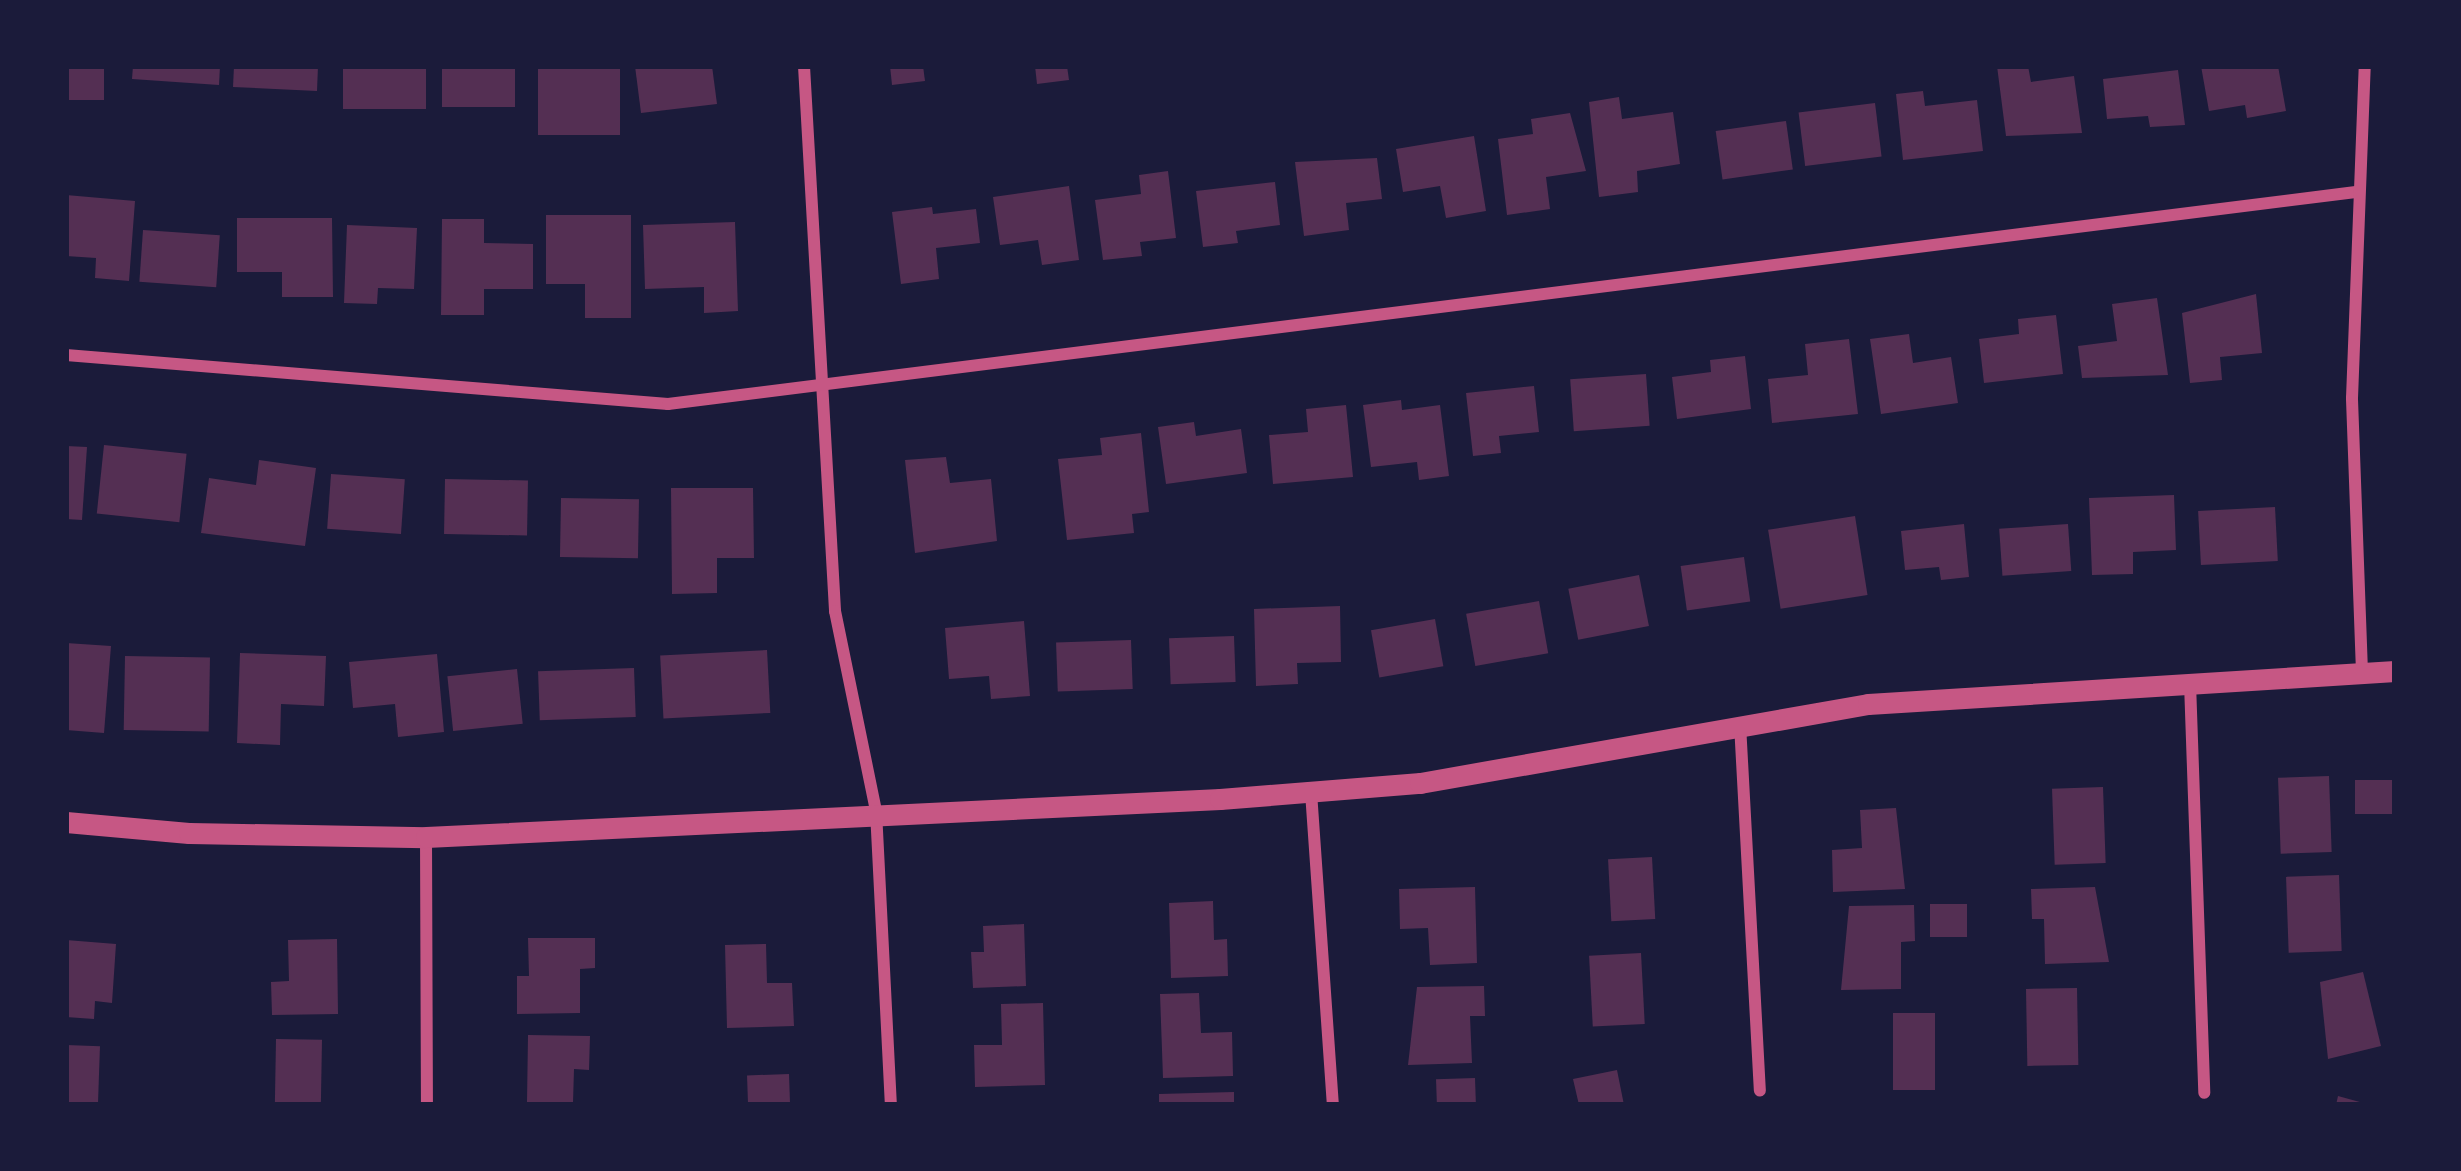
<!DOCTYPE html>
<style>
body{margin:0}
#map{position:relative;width:2461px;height:1171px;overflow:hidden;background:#1b1b3a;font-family:Raleway,sans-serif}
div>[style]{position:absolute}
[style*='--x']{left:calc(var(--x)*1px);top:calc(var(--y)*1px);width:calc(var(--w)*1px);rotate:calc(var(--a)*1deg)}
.building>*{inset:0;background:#542f53;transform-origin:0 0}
.minor>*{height:12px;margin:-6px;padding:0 6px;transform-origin:6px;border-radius:6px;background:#c65784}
.tertiary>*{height:21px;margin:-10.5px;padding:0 10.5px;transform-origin:10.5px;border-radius:10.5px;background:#c65784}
span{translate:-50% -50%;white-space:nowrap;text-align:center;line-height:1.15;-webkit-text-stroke:10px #1b1b3a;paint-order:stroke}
.frame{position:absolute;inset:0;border:69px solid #1b1b3a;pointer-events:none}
</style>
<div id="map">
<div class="building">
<div style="left:66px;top:66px;width:38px;height:34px"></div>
<div style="clip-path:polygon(133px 66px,220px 66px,219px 85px,132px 79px)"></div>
<div style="clip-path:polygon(234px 66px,318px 66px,317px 91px,233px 87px)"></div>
<div style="left:343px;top:66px;width:83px;height:43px"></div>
<div style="left:442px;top:66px;width:73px;height:41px"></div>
<div style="left:538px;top:66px;width:82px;height:69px"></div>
<div style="clip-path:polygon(635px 66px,712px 66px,717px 104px,641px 113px)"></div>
<div style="clip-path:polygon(890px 66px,923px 66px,925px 81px,892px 85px)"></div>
<div style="clip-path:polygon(1035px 66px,1067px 66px,1069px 80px,1037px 84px)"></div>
<div style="clip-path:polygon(1997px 66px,2028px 66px,2031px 82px,2074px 76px,2082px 133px,2006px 136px)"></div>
<div style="clip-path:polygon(2201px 66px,2278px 66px,2286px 111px,2247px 118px,2245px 105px,2209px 111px)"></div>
<div style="clip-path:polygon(2178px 70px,2185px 125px,2150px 127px,2148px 116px,2107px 119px,2103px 79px)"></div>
<div style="clip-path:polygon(1923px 91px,1925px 106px,1977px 100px,1983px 151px,1903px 160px,1896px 94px)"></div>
<div style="clip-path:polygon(1619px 97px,1622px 119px,1673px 112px,1680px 164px,1637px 171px,1638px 192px,1599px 197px,1589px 102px)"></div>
<div style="left:1875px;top:103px;width:54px;height:77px;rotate:83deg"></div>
<div style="clip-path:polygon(1570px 113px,1586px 171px,1546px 177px,1550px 209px,1507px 215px,1498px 139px,1533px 134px,1531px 119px)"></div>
<div style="left:1786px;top:121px;width:49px;height:71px;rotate:82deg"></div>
<div style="clip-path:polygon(1474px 136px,1486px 211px,1446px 218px,1440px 186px,1403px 192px,1396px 149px)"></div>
<div style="clip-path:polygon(1377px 158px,1382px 199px,1346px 203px,1349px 230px,1304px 236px,1295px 162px)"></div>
<div style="clip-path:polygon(1168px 171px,1176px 238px,1140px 242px,1142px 256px,1103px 260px,1095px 200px,1141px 194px,1139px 175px)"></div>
<div style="clip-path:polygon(1275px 182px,1280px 225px,1236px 231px,1238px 243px,1203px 247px,1196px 191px)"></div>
<div style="clip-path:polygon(1069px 186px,1079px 260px,1042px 265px,1038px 240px,1000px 245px,993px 197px)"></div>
<div style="clip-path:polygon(66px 195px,135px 201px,129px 281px,95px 278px,96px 258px,66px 256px)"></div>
<div style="clip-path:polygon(932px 207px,933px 214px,976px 209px,980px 243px,936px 248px,939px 279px,901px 284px,892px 212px)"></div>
<div style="clip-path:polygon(546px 215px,631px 215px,631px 318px,585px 318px,585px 284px,546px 284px)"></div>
<div style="clip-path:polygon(237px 218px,332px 218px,333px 297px,282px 297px,282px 272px,237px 272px)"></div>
<div style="clip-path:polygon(442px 219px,484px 219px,484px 243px,533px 244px,533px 289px,484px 289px,484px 315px,441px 315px)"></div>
<div style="clip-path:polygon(735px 222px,738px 311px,704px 313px,704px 287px,645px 289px,643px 225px)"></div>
<div style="clip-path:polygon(347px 225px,417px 228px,414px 289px,378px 288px,377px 304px,344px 303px)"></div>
<div style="left:143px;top:230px;width:77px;height:52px;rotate:4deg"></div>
<div style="clip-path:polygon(2256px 294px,2262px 353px,2220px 357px,2222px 380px,2190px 383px,2182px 313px)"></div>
<div style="clip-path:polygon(2157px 298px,2168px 375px,2082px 378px,2078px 346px,2117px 341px,2112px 304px)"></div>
<div style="clip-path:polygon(2056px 315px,2063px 374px,1984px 383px,1979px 339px,2019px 334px,2018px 319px)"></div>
<div style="clip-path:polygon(1909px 334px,1913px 363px,1951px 357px,1958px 403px,1881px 414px,1870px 339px)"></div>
<div style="clip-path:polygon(1849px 339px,1858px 414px,1772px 423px,1768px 379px,1808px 375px,1805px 344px)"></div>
<div style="clip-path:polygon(1745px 356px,1751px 409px,1677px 419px,1672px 377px,1711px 372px,1710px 360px)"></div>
<div style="left:1646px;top:374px;width:52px;height:76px;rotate:86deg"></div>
<div style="clip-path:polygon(1534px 386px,1539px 432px,1499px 436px,1501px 453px,1473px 456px,1466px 393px)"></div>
<div style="clip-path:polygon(1401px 400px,1402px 410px,1440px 405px,1449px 476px,1419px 480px,1417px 462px,1371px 467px,1363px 405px)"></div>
<div style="clip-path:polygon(1346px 405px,1353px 477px,1273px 484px,1269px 435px,1308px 432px,1306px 409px)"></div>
<div style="clip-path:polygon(1194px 422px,1196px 436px,1241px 429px,1247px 473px,1166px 484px,1158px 427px)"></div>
<div style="clip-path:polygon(1141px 433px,1149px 512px,1132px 514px,1134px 533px,1067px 540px,1058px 459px,1102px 455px,1100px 438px)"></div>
<div style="left:104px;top:445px;width:83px;height:69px;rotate:6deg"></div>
<div style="clip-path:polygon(66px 446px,87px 447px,82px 520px,66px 519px)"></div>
<div style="clip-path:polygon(946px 457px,950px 483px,991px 479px,997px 541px,915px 553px,905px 460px)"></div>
<div style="clip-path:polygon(259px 460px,316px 468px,305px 546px,201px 533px,209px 478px,256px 485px)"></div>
<div style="left:331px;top:474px;width:74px;height:55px;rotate:4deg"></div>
<div style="left:445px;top:479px;width:83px;height:55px;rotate:1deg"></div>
<div style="clip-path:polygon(671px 488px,753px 488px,754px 558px,717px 558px,717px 593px,672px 594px)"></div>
<div style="clip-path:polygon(2174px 495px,2176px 550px,2133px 552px,2133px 574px,2092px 575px,2089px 498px)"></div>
<div style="left:561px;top:498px;width:78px;height:59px;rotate:1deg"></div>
<div style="left:2275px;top:507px;width:54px;height:77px;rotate:87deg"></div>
<div style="left:1855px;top:516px;width:80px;height:88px;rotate:81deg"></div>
<div style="clip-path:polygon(1964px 524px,1969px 577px,1941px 580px,1939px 567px,1905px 570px,1901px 531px)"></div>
<div style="left:2068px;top:524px;width:47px;height:69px;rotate:86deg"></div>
<div style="left:1744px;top:557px;width:45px;height:64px;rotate:82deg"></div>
<div style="left:1639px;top:575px;width:52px;height:72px;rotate:79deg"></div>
<div style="left:1539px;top:601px;width:53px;height:74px;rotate:80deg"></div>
<div style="clip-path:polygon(1340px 606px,1341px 662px,1297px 663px,1298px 684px,1256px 686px,1254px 609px)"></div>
<div style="left:1435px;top:619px;width:48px;height:65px;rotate:80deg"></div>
<div style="clip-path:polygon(1024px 621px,1030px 696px,991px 699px,989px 676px,949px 679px,945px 628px)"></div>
<div style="left:1234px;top:636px;width:46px;height:65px;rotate:88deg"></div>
<div style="left:1131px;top:640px;width:49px;height:75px;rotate:88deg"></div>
<div style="clip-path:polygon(66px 643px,111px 646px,104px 733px,66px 730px)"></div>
<div style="left:767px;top:650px;width:63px;height:107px;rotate:87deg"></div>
<div style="clip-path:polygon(240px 653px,326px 656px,324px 706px,281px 704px,280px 745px,237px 743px)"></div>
<div style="clip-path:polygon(437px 654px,444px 732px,398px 737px,395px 704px,353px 708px,349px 662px)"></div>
<div style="left:125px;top:656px;width:85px;height:74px;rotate:1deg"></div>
<div style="left:634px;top:668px;width:49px;height:96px;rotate:88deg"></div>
<div style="left:517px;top:669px;width:55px;height:70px;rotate:84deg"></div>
<div style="left:2329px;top:776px;width:76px;height:51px;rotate:88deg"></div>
<div style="left:2393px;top:780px;width:34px;height:38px;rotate:90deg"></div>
<div style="left:2103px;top:787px;width:76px;height:51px;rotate:88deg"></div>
<div style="clip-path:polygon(1896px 808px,1905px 889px,1833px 892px,1832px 850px,1862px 848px,1860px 810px)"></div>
<div style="left:1652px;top:857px;width:62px;height:44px;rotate:87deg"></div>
<div style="left:2339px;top:875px;width:76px;height:53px;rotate:88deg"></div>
<div style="clip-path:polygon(1475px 887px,1477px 963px,1430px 965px,1428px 928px,1400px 929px,1399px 889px)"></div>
<div style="clip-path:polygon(2095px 887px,2109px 962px,2045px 964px,2044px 919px,2032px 919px,2031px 889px)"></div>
<div style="clip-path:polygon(1213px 901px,1214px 940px,1227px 939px,1228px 976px,1171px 978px,1169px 903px)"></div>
<div style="left:1967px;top:904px;width:33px;height:37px;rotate:90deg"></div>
<div style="clip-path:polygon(1914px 905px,1915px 941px,1901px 942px,1901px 989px,1841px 990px,1849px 906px)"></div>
<div style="clip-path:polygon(1024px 924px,1026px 986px,973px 988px,971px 952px,984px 952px,983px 926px)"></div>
<div style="clip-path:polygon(528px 938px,595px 938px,595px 968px,580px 969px,580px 1013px,517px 1014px,517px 976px,529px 976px)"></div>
<div style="clip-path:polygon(337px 939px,338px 1014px,272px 1015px,271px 982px,289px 981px,288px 940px)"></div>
<div style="clip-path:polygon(66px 940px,116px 944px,112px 1003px,95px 1001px,94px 1019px,66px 1017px)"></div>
<div style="clip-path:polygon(766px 944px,767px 983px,792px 983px,794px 1026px,727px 1028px,725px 945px)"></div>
<div style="left:1641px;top:953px;width:71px;height:52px;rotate:87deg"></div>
<div style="clip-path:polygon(2363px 972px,2381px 1046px,2328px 1059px,2320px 982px)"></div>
<div style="clip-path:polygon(1484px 986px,1485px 1016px,1470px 1016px,1472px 1063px,1408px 1065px,1417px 987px)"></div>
<div style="left:2077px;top:988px;width:77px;height:51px;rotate:89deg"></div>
<div style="clip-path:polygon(1199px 993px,1201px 1033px,1232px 1032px,1233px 1076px,1163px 1078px,1160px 994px)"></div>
<div style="clip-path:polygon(1043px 1003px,1045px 1085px,975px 1087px,974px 1045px,1002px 1045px,1001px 1004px)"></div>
<div style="left:1893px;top:1013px;width:42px;height:77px"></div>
<div style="clip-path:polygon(528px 1035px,590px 1036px,589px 1070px,574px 1069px,573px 1103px,527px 1102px)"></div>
<div style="left:276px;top:1039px;width:46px;height:66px;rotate:1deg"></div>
<div style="left:66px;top:1045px;width:34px;height:60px;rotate:2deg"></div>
<div style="clip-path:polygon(1617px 1070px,1624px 1105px,1579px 1105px,1573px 1079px)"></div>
<div style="left:789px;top:1074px;width:31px;height:42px;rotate:88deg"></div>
<div style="left:1475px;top:1078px;width:27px;height:39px;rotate:88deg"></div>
<div style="clip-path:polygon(1234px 1092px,1234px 1105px,1159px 1105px,1159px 1094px)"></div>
<div style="clip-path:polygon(2338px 1096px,2367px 1104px,2367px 1105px,2336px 1105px)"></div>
</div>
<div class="minor">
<div style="--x:804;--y:66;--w:546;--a:86.74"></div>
<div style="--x:835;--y:611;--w:204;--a:78.4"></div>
<div style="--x:876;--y:811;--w:294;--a:87.1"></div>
<div style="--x:66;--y:355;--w:604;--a:4.65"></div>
<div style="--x:668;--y:404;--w:1701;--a:-7.16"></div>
<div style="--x:2362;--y:672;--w:274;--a:-92.1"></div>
<div style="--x:2352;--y:398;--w:332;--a:-87.8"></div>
<div style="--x:2190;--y:683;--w:410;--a:88"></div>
<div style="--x:1740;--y:724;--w:367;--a:86.9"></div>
<div style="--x:1311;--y:792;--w:314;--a:86"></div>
<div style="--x:426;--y:837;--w:268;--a:89.8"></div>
</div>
<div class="tertiary">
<div style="--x:66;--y:822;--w:123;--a:5.1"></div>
<div style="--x:189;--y:833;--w:237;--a:1"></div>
<div style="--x:426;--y:837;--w:795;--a:-2.74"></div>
<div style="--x:1220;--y:799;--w:201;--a:-4.6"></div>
<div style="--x:1420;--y:783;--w:455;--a:-10"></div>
<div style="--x:1868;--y:704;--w:528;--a:-3.58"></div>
</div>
<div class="frame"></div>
</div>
